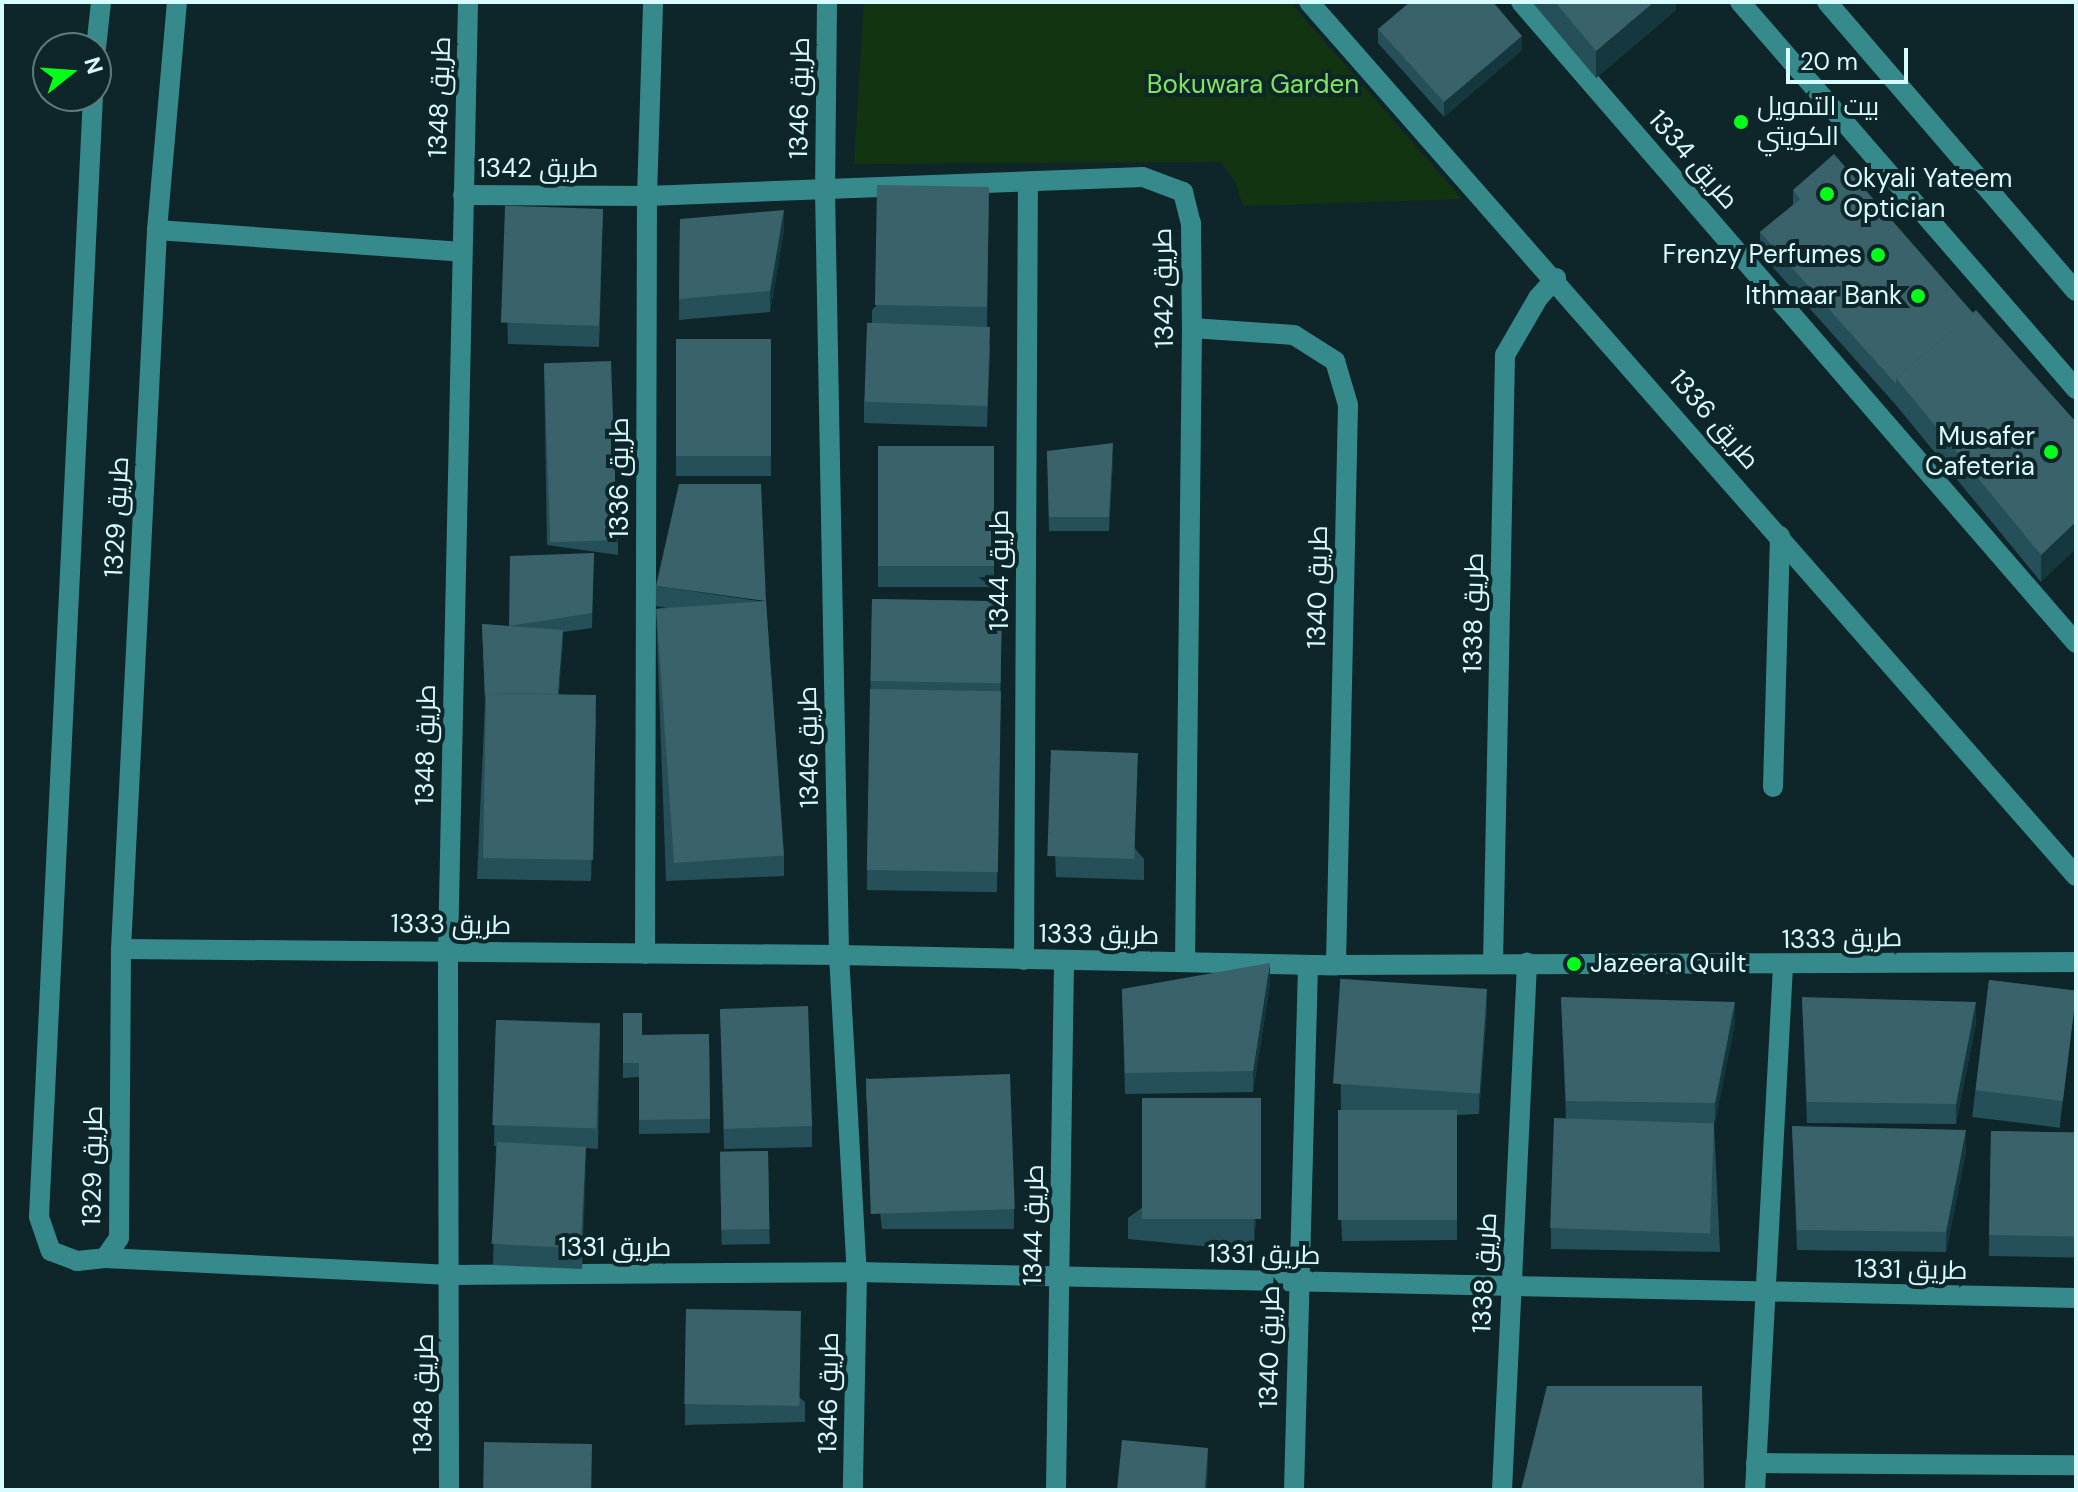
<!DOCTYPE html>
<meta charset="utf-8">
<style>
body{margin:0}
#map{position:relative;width:2078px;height:1492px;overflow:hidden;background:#0e262a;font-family:"DM Sans",Cairo,sans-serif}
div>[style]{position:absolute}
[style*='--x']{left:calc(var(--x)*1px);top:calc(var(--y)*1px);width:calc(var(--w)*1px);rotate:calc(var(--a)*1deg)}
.green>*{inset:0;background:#133411}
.minor>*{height:20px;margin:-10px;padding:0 10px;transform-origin:10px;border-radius:10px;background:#368a8c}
.wall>*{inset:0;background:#265059;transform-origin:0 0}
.shaded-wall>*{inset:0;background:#15373e}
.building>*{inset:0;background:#39626a;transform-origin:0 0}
.dots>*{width:22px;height:22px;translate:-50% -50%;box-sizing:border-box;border:4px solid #0e262a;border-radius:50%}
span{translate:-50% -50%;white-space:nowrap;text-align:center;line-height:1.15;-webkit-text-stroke:8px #0e262a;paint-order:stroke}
.park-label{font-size:26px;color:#7fe85a}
.street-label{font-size:26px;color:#d7fbff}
.poi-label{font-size:26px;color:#d7fbff}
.left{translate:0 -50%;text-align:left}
.right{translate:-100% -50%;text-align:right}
.frame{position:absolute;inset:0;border:4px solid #d7fbff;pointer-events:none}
.north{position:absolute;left:32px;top:32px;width:80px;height:80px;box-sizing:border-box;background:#0e262a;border:2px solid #5e7b7f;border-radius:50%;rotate:73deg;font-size:22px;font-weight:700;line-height:32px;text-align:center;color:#d7fbff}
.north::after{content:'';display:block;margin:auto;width:28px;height:36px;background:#03ff1a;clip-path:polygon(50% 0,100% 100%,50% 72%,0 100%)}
.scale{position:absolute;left:1786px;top:48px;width:122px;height:36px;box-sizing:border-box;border:4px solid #d7fbff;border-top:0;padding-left:10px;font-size:24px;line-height:28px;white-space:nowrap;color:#d7fbff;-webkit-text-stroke:6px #0e262a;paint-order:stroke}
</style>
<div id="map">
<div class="green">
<div style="clip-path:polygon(864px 2px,1290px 2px,1462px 199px,1243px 206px,1235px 182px,1221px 162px,854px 164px)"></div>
</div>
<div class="minor">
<div style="--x:827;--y:2;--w:188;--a:90.6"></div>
<div style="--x:825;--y:190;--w:765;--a:88.95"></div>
<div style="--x:839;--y:955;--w:318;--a:86.8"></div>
<div style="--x:857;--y:1272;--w:218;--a:91.1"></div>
<div style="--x:1309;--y:2;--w:1163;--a:48.73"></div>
<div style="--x:1521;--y:2;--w:848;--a:49.11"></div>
<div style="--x:1740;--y:2;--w:513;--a:49.03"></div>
<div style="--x:1827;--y:2;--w:381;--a:49.3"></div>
<div style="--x:96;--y:48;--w:46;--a:-83.8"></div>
<div style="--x:93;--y:96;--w:1122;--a:92.76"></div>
<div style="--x:39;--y:1217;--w:36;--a:71"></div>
<div style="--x:51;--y:1251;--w:28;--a:21"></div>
<div style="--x:77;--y:1261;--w:28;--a:-6"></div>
<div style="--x:105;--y:1258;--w:24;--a:-55"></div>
<div style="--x:119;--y:1238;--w:289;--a:-89.6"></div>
<div style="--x:121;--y:949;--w:720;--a:-87.13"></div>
<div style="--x:157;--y:230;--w:229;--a:-85"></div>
<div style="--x:463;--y:195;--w:184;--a:0.3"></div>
<div style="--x:647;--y:196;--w:496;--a:-2.2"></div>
<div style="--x:1143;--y:177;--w:43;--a:20.6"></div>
<div style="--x:1183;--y:192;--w:32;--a:76"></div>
<div style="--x:1191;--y:223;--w:105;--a:89.5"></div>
<div style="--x:1192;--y:328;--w:634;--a:90.63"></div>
<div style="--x:157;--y:230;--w:306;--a:4.1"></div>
<div style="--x:1192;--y:328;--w:102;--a:3.9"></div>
<div style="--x:1294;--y:335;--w:49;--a:32.4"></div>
<div style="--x:1335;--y:361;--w:46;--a:73.5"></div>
<div style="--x:1348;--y:405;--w:560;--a:91.23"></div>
<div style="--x:1773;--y:787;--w:251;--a:-88.4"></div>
<div style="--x:121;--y:949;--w:718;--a:0.48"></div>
<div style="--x:839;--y:955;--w:497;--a:1.2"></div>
<div style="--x:1336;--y:965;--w:740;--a:-0.23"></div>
<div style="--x:645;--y:954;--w:758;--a:-89.85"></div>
<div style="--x:647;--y:196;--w:194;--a:-88.2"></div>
<div style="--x:1024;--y:960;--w:778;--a:-89.71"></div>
<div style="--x:1493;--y:964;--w:609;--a:-88.87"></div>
<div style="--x:1505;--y:355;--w:66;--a:-59.9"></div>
<div style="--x:1538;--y:298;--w:27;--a:-48"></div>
<div style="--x:105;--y:1258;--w:346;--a:2.8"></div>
<div style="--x:451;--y:1275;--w:406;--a:-0.4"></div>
<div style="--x:857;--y:1272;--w:1219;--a:1.22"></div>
<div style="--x:1756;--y:1463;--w:320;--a:0.4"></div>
<div style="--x:449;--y:1490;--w:540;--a:-90.11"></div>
<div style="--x:448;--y:950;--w:948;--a:-88.79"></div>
<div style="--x:1056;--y:1490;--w:529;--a:-89.13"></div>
<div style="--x:1294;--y:1490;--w:525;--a:-88.47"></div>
<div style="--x:1502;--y:1490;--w:528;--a:-87.28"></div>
<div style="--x:1755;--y:1490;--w:525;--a:-86.94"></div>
</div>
<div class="wall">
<div style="clip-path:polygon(1532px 2px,1676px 2px,1676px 10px,1596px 78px)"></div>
<div style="clip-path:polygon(1378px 29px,1522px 50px,1444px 117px,1378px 43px)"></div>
<div style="clip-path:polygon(989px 187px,987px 327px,990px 348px,987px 427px,864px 423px,864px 402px,944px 329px,872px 331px,872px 310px)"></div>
<div style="clip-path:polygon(1793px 190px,1973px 313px,2076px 422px,2041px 582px,1896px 405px,1760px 253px,1760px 232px,1793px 205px)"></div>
<div style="clip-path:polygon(603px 209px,599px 347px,508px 344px,505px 231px)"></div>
<div style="clip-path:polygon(680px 219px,784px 231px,770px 312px,679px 320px)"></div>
<div style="left:771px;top:339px;width:137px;height:95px;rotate:90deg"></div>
<div style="clip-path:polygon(544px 364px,618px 540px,618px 555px,547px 545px)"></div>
<div style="left:878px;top:446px;width:116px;height:141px"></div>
<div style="clip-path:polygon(1047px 451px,1113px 458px,1109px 531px,1049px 531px)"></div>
<div style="clip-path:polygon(594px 553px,592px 628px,563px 632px,559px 694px,596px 715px,591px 881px,477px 879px,485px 703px,482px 624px,509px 626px)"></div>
<div style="clip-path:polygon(656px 586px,766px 602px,784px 855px,784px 876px,666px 881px,656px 609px,667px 608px,656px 606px)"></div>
<div style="left:872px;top:599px;width:130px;height:291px;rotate:1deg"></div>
<div style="clip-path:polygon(1051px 750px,1144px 859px,1144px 880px,1056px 877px)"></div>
<div style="left:1989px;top:980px;width:88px;height:138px;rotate:7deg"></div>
<div style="clip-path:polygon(1270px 984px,1253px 1092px,1125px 1094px,1122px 989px)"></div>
<div style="clip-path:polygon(1340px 994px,1487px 1010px,1479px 1114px,1457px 1115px,1457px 1240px,1342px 1241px,1338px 1119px,1390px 1116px,1341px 1116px)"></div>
<div style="clip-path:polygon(1561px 997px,1735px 1023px,1714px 1124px,1720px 1252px,1551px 1249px,1551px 1228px,1566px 1119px)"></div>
<div style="clip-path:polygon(1802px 997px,1976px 1023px,1956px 1124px,1807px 1123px)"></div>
<div style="clip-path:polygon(720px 1009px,812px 1126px,812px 1147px,724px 1149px)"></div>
<div style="clip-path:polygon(623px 1013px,642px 1035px,709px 1034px,710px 1133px,639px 1134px,639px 1077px,623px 1078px)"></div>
<div style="clip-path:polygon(496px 1020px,600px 1023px,598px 1149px,586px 1148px,582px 1269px,493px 1265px,496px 1146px,494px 1146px)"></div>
<div style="clip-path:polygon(866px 1077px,1014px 1209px,1014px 1229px,882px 1229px,866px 1098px)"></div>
<div style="clip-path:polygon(1261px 1120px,1254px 1251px,1128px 1239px,1128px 1218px)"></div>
<div style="clip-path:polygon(1792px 1126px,1966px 1151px,1946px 1252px,1797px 1250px)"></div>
<div style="left:1991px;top:1131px;width:85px;height:125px;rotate:1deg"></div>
<div style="left:768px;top:1151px;width:93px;height:48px;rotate:89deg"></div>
<div style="clip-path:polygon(686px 1309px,805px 1402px,805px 1422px,685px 1425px)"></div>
</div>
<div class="shaded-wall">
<div style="clip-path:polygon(1654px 2px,1676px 2px,1676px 10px,1596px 78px,1596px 51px)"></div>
<div style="clip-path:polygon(1522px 36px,1522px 50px,1444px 117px,1444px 102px)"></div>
<div style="clip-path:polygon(784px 210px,784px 231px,770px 312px,770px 291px)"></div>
<div style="clip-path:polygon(1113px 443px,1113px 458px,1109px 531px,1109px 517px)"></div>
<div style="clip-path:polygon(2076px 522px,2076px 549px,2041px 582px,2041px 555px)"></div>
<div style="clip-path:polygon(563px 630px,563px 645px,557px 714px,557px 700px)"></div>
<div style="clip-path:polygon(1270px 963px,1270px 984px,1253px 1092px,1253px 1071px)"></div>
<div style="clip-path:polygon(1487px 989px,1487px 1010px,1479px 1114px,1479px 1094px)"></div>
<div style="clip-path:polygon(1735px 1002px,1735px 1023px,1715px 1124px,1715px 1103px)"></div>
<div style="clip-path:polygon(1976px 1002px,1976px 1023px,1956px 1124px,1956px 1104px)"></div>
<div style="clip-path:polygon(1261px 1099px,1261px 1120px,1254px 1251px,1254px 1230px)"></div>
<div style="clip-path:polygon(1966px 1130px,1966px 1151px,1946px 1252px,1946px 1232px)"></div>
<div style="clip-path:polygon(586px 1146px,586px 1167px,582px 1269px,582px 1248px)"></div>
<div style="clip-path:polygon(1208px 1448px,1208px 1469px,1207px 1490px,1205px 1490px)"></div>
</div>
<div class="building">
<div style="clip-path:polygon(1410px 2px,1493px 2px,1522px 36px,1444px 102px,1378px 29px)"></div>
<div style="clip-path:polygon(1555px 2px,1654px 2px,1596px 51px)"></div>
<div style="clip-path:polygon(1834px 154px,1973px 313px,1896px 378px,1896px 384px,1760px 232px,1800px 199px,1793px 190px)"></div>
<div style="left:989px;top:187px;width:120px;height:112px;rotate:91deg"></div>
<div style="left:603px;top:209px;width:117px;height:98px;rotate:92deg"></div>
<div style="clip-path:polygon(784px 210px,770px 291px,679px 299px,680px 219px)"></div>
<div style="clip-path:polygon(1976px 310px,2076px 422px,2076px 522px,2041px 555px,1896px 378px)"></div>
<div style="left:990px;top:327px;width:79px;height:123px;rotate:92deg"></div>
<div style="left:771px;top:339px;width:117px;height:95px;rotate:90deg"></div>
<div style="left:611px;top:361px;width:179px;height:67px;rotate:88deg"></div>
<div style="clip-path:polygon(1113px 443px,1109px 517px,1049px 517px,1047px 451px)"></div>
<div style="left:878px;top:446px;width:116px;height:120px"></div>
<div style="clip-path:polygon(679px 484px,761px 484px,766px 601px,656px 586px)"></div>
<div style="clip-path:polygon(594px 553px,592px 613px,509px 626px,563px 630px,558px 694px,486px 693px,485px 696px,482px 624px,509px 626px,510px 556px)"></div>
<div style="left:872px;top:599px;width:130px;height:82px;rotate:1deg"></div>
<div style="left:766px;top:601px;width:255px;height:110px;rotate:86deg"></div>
<div style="left:870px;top:689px;width:131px;height:181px;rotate:1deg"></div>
<div style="left:486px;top:693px;width:110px;height:165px;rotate:1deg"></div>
<div style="left:1051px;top:750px;width:87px;height:106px;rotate:2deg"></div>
<div style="clip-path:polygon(1270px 963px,1253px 1071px,1125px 1073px,1122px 989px)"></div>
<div style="left:1989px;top:980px;width:88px;height:111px;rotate:7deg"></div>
<div style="left:1487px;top:989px;width:105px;height:147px;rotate:94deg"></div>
<div style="clip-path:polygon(1561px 997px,1735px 1002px,1715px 1103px,1566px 1101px)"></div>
<div style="clip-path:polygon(1802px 997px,1976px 1002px,1956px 1104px,1807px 1102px)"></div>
<div style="left:808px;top:1006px;width:120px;height:88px;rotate:88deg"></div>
<div style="clip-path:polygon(623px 1013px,642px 1013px,642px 1035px,709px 1034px,710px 1119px,639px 1120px,639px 1063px,623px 1063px)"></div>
<div style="left:496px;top:1020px;width:104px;height:105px;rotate:2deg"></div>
<div style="left:1010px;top:1074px;width:135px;height:144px;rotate:88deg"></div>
<div style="left:1142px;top:1098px;width:119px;height:121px"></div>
<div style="left:1457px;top:1110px;width:110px;height:119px;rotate:90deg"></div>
<div style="left:1554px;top:1118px;width:160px;height:110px;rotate:2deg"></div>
<div style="clip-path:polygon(1792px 1126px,1966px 1130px,1946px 1232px,1797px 1230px)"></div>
<div style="left:1991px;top:1131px;width:85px;height:104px;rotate:1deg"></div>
<div style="left:497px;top:1142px;width:89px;height:102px;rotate:3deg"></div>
<div style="left:768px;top:1151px;width:78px;height:48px;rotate:89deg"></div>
<div style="left:686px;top:1309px;width:115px;height:95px;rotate:1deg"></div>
<div style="clip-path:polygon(1547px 1386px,1702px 1386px,1704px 1490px,1521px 1490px)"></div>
<div style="clip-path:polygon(1122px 1440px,1208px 1448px,1205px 1490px,1117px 1490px)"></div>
<div style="left:484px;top:1442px;width:108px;height:48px;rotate:1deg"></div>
</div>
<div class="dots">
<div style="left:1741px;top:122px;background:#03ff1a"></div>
<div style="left:1827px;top:194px;background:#03ff1a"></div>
<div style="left:1878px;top:255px;background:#03ff1a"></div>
<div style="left:1918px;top:296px;background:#03ff1a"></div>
<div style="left:2051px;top:452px;background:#03ff1a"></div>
<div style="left:1574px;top:964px;background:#03ff1a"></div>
</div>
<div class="park-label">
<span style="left:1253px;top:85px">Bokuwara Garden</span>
</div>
<div class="street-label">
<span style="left:440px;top:97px;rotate:-88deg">طريق 1348</span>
<span style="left:800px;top:98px;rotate:-89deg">طريق 1346</span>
<span style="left:1693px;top:160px;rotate:49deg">طريق 1334</span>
<span style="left:538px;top:169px">طريق 1342</span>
<span style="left:1164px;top:288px;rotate:-91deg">طريق 1342</span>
<span style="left:1714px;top:420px;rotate:49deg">طريق 1336</span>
<span style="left:620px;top:478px;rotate:-90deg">طريق 1336</span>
<span style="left:117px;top:517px;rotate:-87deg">طريق 1329</span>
<span style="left:1000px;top:570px;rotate:-90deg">طريق 1344</span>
<span style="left:1318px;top:587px;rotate:-89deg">طريق 1340</span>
<span style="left:1474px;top:613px;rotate:-89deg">طريق 1338</span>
<span style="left:426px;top:745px;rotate:-89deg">طريق 1348</span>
<span style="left:809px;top:747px;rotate:-91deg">طريق 1346</span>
<span style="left:451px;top:925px;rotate:1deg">طريق 1333</span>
<span style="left:1099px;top:935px;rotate:1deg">طريق 1333</span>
<span style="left:1842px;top:939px;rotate:-1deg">طريق 1333</span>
<span style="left:93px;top:1166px;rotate:-89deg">طريق 1329</span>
<span style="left:1034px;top:1225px;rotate:-89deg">طريق 1344</span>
<span style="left:615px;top:1248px">طريق 1331</span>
<span style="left:1264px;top:1255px;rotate:1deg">طريق 1331</span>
<span style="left:1911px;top:1270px;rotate:1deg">طريق 1331</span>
<span style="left:1485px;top:1273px;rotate:-87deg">طريق 1338</span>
<span style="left:1270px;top:1347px;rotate:-89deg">طريق 1340</span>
<span style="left:829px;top:1393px;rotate:-89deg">طريق 1346</span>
<span style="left:424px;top:1394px;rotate:-89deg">طريق 1348</span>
</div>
<div class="poi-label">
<span class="left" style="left:1757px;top:122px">بيت التمويل<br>الكويتي</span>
<span class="left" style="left:1843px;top:194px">Okyali Yateem<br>Optician</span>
<span class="right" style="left:1862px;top:255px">Frenzy Perfumes</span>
<span class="right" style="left:1902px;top:296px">Ithmaar Bank</span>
<span class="right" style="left:2035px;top:452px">Musafer<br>Cafeteria</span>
<span class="left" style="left:1590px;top:964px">Jazeera Quilt</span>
</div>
<div class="frame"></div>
<div class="north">N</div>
<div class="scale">20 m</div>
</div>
